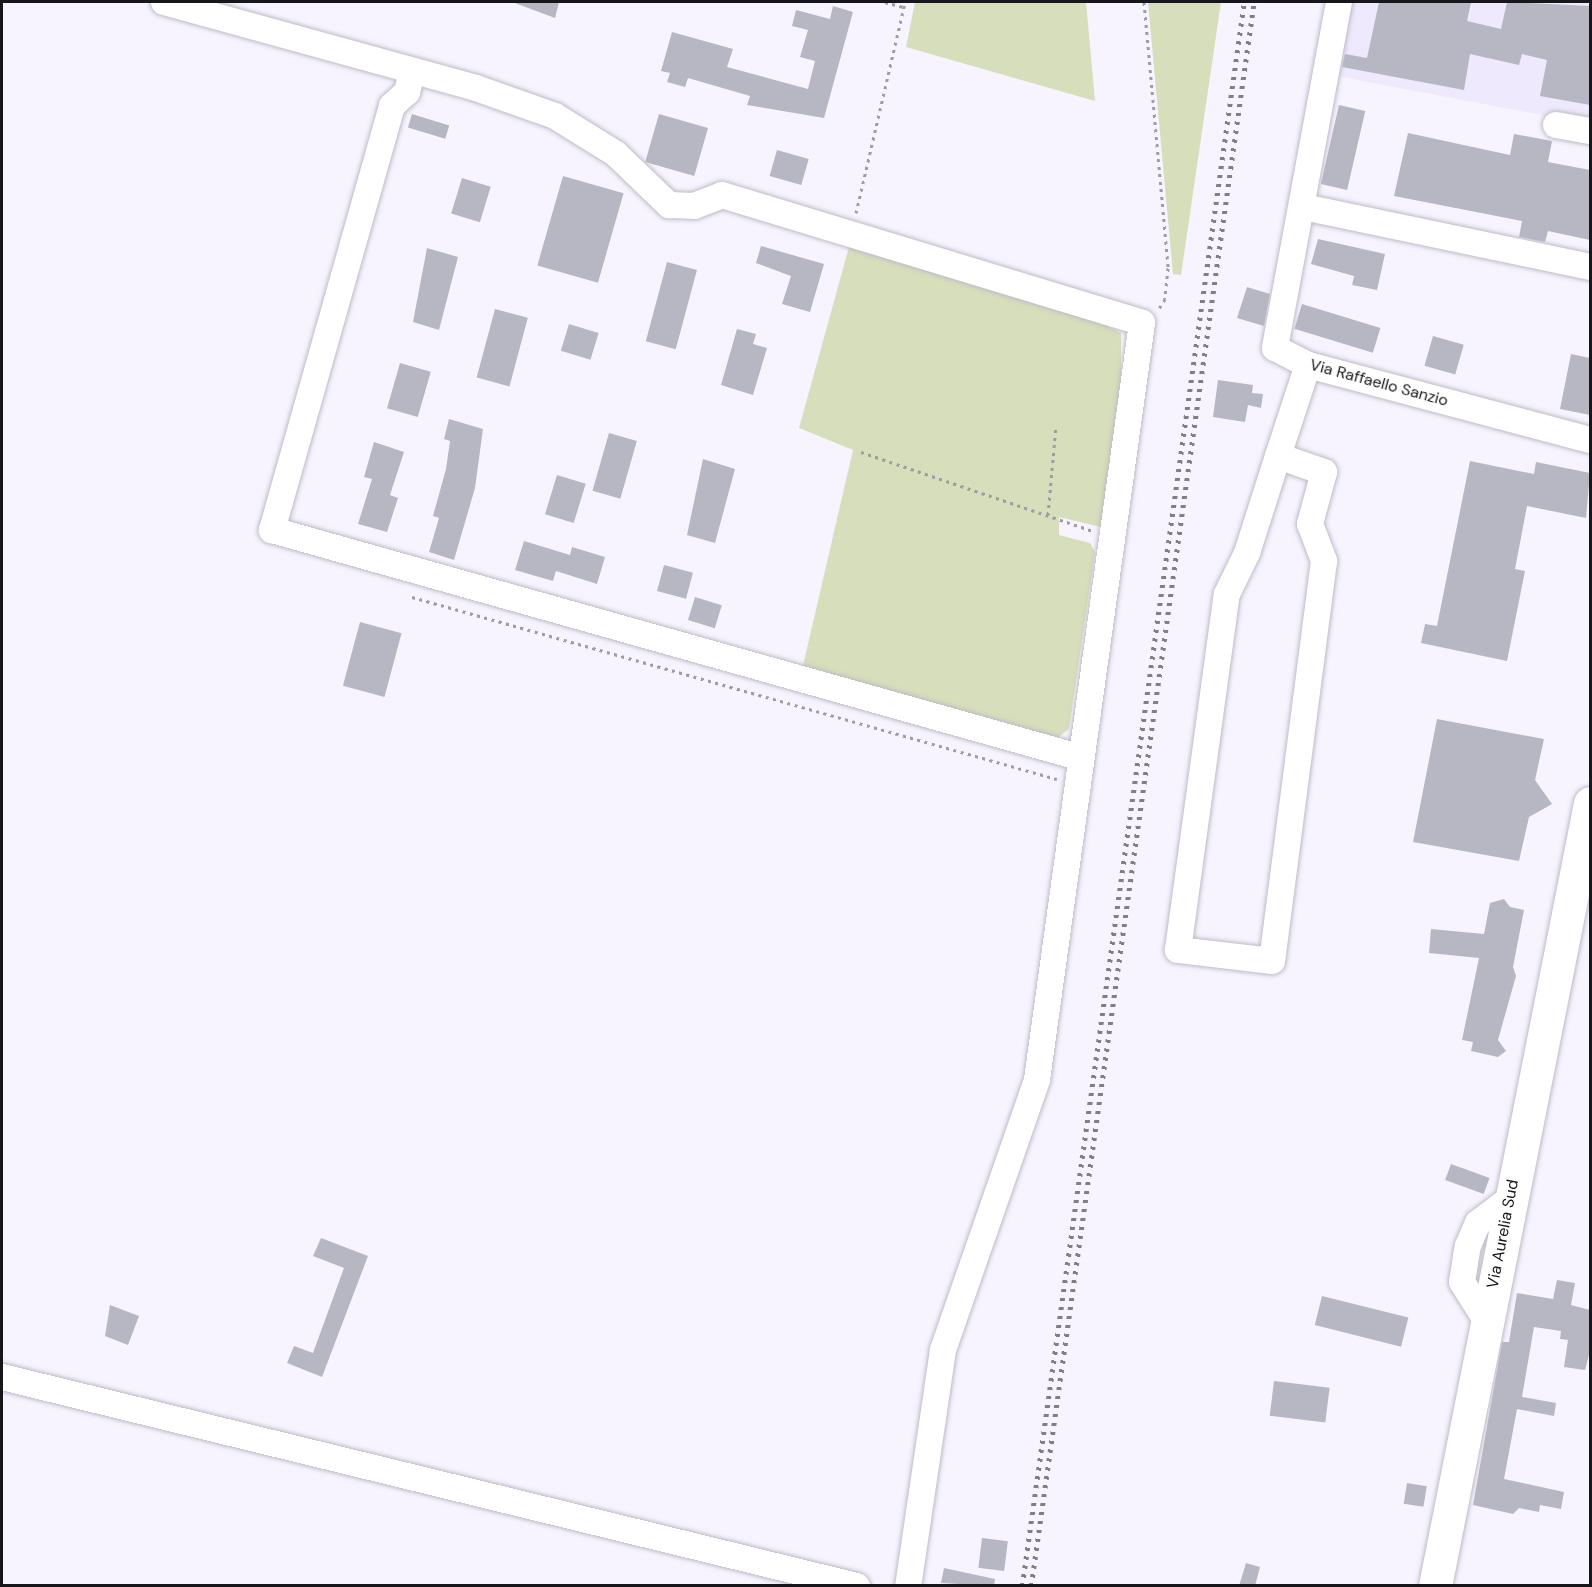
<!DOCTYPE html>
<style>
body{margin:0}
#map{position:relative;width:1592px;height:1587px;overflow:hidden;background:#f7f4ff;font-family:"DM Sans",sans-serif}
div>[style]{position:absolute}
[style*='--x']{left:calc(var(--x)*1px);top:calc(var(--y)*1px);width:calc(var(--w)*1px);rotate:calc(var(--a)*1deg)}
.built>*{inset:0;background:#eee9fd}
.green>*{inset:0;background:#d7debb}
.building>*{inset:0;background:#b6b7c3;transform-origin:0 0}
.path>*{height:3px;margin-top:-1.5px;transform-origin:0;background:repeating-linear-gradient(90deg,#9e9ca4 0 3px,transparent 0 7.5px)}
.roads{filter:drop-shadow(0 0 2px #bebbc7) drop-shadow(0 0 2px #bebbc7)}
.minor>*{height:26px;margin:-13px;padding:0 13px;transform-origin:13px;border-radius:13px;background:#fff}
.major>*{height:33px;margin:-16.5px;padding:0 16.5px;transform-origin:16.5px;border-radius:16.5px;background:#fff}
.rail>*{height:4.5px;margin-top:-2.25px;transform-origin:0;background:repeating-linear-gradient(90deg,#817f86 0 3px,transparent 0 9px)}
span{translate:-50% -50%;white-space:nowrap;text-align:center;line-height:1.15;-webkit-text-stroke:4.5px #fff;paint-order:stroke}
.street-label{font-size:16px;color:#17161a}
.frame{position:absolute;inset:0;border:3px solid #17161a;pointer-events:none}
</style>
<div id="map">
<div class="built">
<div style="clip-path:polygon(1344px 2px,1590px 2px,1590px 124px,1331px 75px)"></div>
</div>
<div class="green">
<div style="clip-path:polygon(915px 2px,1086px 2px,1095px 101px,906px 47px)"></div>
<div style="clip-path:polygon(1148px 2px,1221px 2px,1181px 275px,1173px 274px)"></div>
<div style="clip-path:polygon(849px 247px,1096px 320px,1121px 333px,1121px 388px,1101px 527px,1059px 517px,1059px 535px,1090px 543px,1095px 552px,1069px 729px,1057px 738px,802px 670px,853px 450px,799px 428px)"></div>
</div>
<div class="building">
<div style="clip-path:polygon(512px 2px,559px 2px,555px 18px)"></div>
<div style="clip-path:polygon(1379px 2px,1471px 2px,1467px 21px,1501px 29px,1507px 2px,1590px 6px,1590px 105px,1540px 96px,1547px 60px,1522px 54px,1519px 65px,1470px 54px,1464px 90px,1342px 67px,1345px 54px,1367px 58px)"></div>
<div style="clip-path:polygon(833px 6px,853px 12px,824px 118px,747px 105px,750px 96px,688px 78px,685px 87px,667px 82px,670px 73px,661px 71px,672px 32px,733px 49px,727px 67px,808px 89px,815px 61px,800px 57px,808px 30px,792px 26px,796px 10px,830px 19px)"></div>
<div style="left:1339px;top:105px;width:27px;height:81px;rotate:13deg"></div>
<div style="left:412px;top:114px;width:39px;height:14px;rotate:17deg"></div>
<div style="left:659px;top:114px;width:51px;height:50px;rotate:16deg"></div>
<div style="clip-path:polygon(1408px 133px,1510px 155px,1514px 134px,1552px 141px,1548px 162px,1590px 170px,1590px 240px,1548px 231px,1545px 242px,1519px 237px,1522px 221px,1394px 196px)"></div>
<div style="left:777px;top:150px;width:33px;height:27px;rotate:16deg"></div>
<div style="left:563px;top:176px;width:63px;height:93px;rotate:16deg"></div>
<div style="left:462px;top:178px;width:30px;height:37px;rotate:17deg"></div>
<div style="clip-path:polygon(1318px 239px,1385px 254px,1377px 290px,1352px 285px,1354px 276px,1311px 264px)"></div>
<div style="clip-path:polygon(761px 246px,824px 264px,810px 312px,782px 304px,791px 276px,756px 263px)"></div>
<div style="clip-path:polygon(427px 248px,458px 257px,439px 330px,413px 322px)"></div>
<div style="left:667px;top:262px;width:31px;height:82px;rotate:15deg"></div>
<div style="clip-path:polygon(1247px 287px,1270px 294px,1264px 326px,1237px 318px)"></div>
<div style="left:1302px;top:304px;width:82px;height:26px;rotate:17deg"></div>
<div style="left:495px;top:309px;width:34px;height:71px;rotate:15deg"></div>
<div style="left:569px;top:324px;width:31px;height:28px;rotate:17deg"></div>
<div style="clip-path:polygon(737px 329px,756px 334px,753px 344px,767px 348px,753px 395px,721px 385px)"></div>
<div style="left:1433px;top:336px;width:32px;height:31px;rotate:16deg"></div>
<div style="clip-path:polygon(1571px 354px,1590px 358px,1590px 415px,1560px 409px)"></div>
<div style="left:400px;top:363px;width:32px;height:47px;rotate:16deg"></div>
<div style="clip-path:polygon(1218px 380px,1253px 385px,1252px 393px,1263px 394px,1261px 408px,1248px 405px,1245px 422px,1213px 417px)"></div>
<div style="clip-path:polygon(449px 419px,483px 429px,475px 488px,454px 560px,429px 552px,439px 518px,433px 516px,446px 469px,450px 441px,444px 439px)"></div>
<div style="left:609px;top:433px;width:29px;height:60px;rotate:16deg"></div>
<div style="clip-path:polygon(374px 442px,404px 452px,390px 495px,398px 498px,387px 532px,358px 524px,372px 479px,364px 477px)"></div>
<div style="clip-path:polygon(703px 459px,735px 469px,715px 543px,687px 535px)"></div>
<div style="clip-path:polygon(1470px 461px,1534px 474px,1536px 462px,1590px 473px,1586px 518px,1527px 506px,1515px 569px,1525px 571px,1507px 661px,1421px 643px,1425px 624px,1437px 626px)"></div>
<div style="left:557px;top:475px;width:30px;height:41px;rotate:17deg"></div>
<div style="clip-path:polygon(524px 541px,570px 555px,572px 547px,605px 557px,597px 584px,556px 571px,553px 581px,515px 570px)"></div>
<div style="left:664px;top:565px;width:30px;height:27px;rotate:15deg"></div>
<div style="left:695px;top:597px;width:28px;height:24px;rotate:17deg"></div>
<div style="left:360px;top:622px;width:43px;height:66px;rotate:15deg"></div>
<div style="clip-path:polygon(1437px 719px,1544px 739px,1535px 780px,1552px 804px,1529px 817px,1519px 861px,1413px 842px)"></div>
<div style="clip-path:polygon(1504px 899px,1510px 907px,1524px 910px,1513px 967px,1516px 976px,1498px 1040px,1506px 1051px,1498px 1057px,1471px 1051px,1473px 1042px,1462px 1040px,1479px 958px,1429px 953px,1431px 929px,1484px 934px,1490px 903px)"></div>
<div style="left:1451px;top:1164px;width:41px;height:17px;rotate:20deg"></div>
<div style="clip-path:polygon(321px 1238px,368px 1256px,322px 1377px,287px 1363px,294px 1346px,313px 1353px,344px 1268px,313px 1256px)"></div>
<div style="clip-path:polygon(1557px 1280px,1575px 1283px,1571px 1305px,1590px 1310px,1590px 1351px,1585px 1370px,1564px 1367px,1568px 1340px,1560px 1339px,1561px 1331px,1534px 1327px,1522px 1397px,1556px 1403px,1554px 1416px,1517px 1409px,1504px 1479px,1564px 1492px,1561px 1509px,1540px 1505px,1539px 1512px,1519px 1508px,1513px 1514px,1473px 1505px,1502px 1342px,1509px 1342px,1517px 1293px,1553px 1299px)"></div>
<div style="left:1322px;top:1296px;width:89px;height:30px;rotate:14deg"></div>
<div style="clip-path:polygon(110px 1305px,139px 1316px,128px 1345px,105px 1336px)"></div>
<div style="left:1274px;top:1381px;width:56px;height:35px;rotate:7deg"></div>
<div style="left:1407px;top:1483px;width:20px;height:21px;rotate:9deg"></div>
<div style="left:982px;top:1538px;width:26px;height:30px;rotate:7deg"></div>
<div style="clip-path:polygon(1246px 1563px,1260px 1567px,1255px 1586px,1239px 1586px)"></div>
<div style="clip-path:polygon(944px 1568px,995px 1579px,994px 1586px,941px 1583px)"></div>
</div>
<div class="path">
<div style="--x:885;--y:2;--w:20;--a:15"></div>
<div style="--x:1144;--y:2;--w:267;--a:84.8"></div>
<div style="--x:1168;--y:268;--w:31;--a:96"></div>
<div style="--x:1165;--y:299;--w:15;--a:122"></div>
<div style="--x:856;--y:213;--w:217;--a:-76.9"></div>
<div style="--x:861;--y:452;--w:245;--a:18.8"></div>
<div style="--x:1048;--y:515;--w:89;--a:-84.9"></div>
<div style="--x:412;--y:597;--w:670;--a:15.76"></div>
</div>
<div class="roads">
<div class="minor">
<div style="--x:164;--y:2;--w:324;--a:15.4"></div>
<div style="--x:476;--y:88;--w:84;--a:19.5"></div>
<div style="--x:555;--y:116;--w:72;--a:31.9"></div>
<div style="--x:616;--y:154;--w:74;--a:43.9"></div>
<div style="--x:669;--y:205;--w:25;--a:2"></div>
<div style="--x:694;--y:206;--w:30;--a:-21"></div>
<div style="--x:722;--y:195;--w:439;--a:16.9"></div>
<div style="--x:1142;--y:323;--w:764;--a:97.9"></div>
<div style="--x:1037;--y:1080;--w:286;--a:109.2"></div>
<div style="--x:943;--y:1350;--w:239;--a:98.4"></div>
<div style="--x:1339;--y:2;--w:352;--a:100.5"></div>
<div style="--x:1275;--y:348;--w:37;--a:27"></div>
<div style="--x:1308;--y:365;--w:292;--a:14.9"></div>
<div style="--x:412;--y:71;--w:22;--a:103"></div>
<div style="--x:407;--y:92;--w:21;--a:137"></div>
<div style="--x:392;--y:106;--w:441;--a:105.8"></div>
<div style="--x:272;--y:530;--w:841;--a:15.72"></div>
<div style="--x:1556;--y:125;--w:35;--a:10"></div>
<div style="--x:1303;--y:207;--w:293;--a:11.8"></div>
<div style="--x:1278;--y:456;--w:49;--a:19.2"></div>
<div style="--x:1324;--y:472;--w:54;--a:105.1"></div>
<div style="--x:1310;--y:524;--w:40;--a:69"></div>
<div style="--x:1324;--y:561;--w:403;--a:97.4"></div>
<div style="--x:1272;--y:961;--w:95;--a:-173.3"></div>
<div style="--x:1178;--y:950;--w:359;--a:-82.2"></div>
<div style="--x:1227;--y:594;--w:46;--a:-64"></div>
<div style="--x:1247;--y:553;--w:102;--a:-72.3"></div>
<div style="--x:1278;--y:456;--w:96;--a:-71.8"></div>
<div style="--x:1486;--y:1320;--w:45;--a:-122.3"></div>
<div style="--x:1462;--y:1282;--w:36;--a:-81"></div>
<div style="--x:1468;--y:1246;--w:25;--a:-67"></div>
<div style="--x:1478;--y:1223;--w:40;--a:-37"></div>
<div style="--x:2;--y:1377;--w:880;--a:13.74"></div>
</div>
<div class="major">
<div style="--x:1435;--y:1586;--w:798;--a:-78.8"></div>
</div>
</div>
<div class="rail">
<div style="--x:1022;--y:1586;--w:1599;--a:-82.02"></div>
<div style="--x:1031;--y:1586;--w:1600;--a:-81.99"></div>
</div>
<div class="street-label">
<span style="left:1379px;top:383px;rotate:15deg">Via Raffaello Sanzio</span>
<span style="left:1503px;top:1234px;rotate:-79deg">Via Aurelia Sud</span>
</div>
<div class="frame"></div>
</div>
